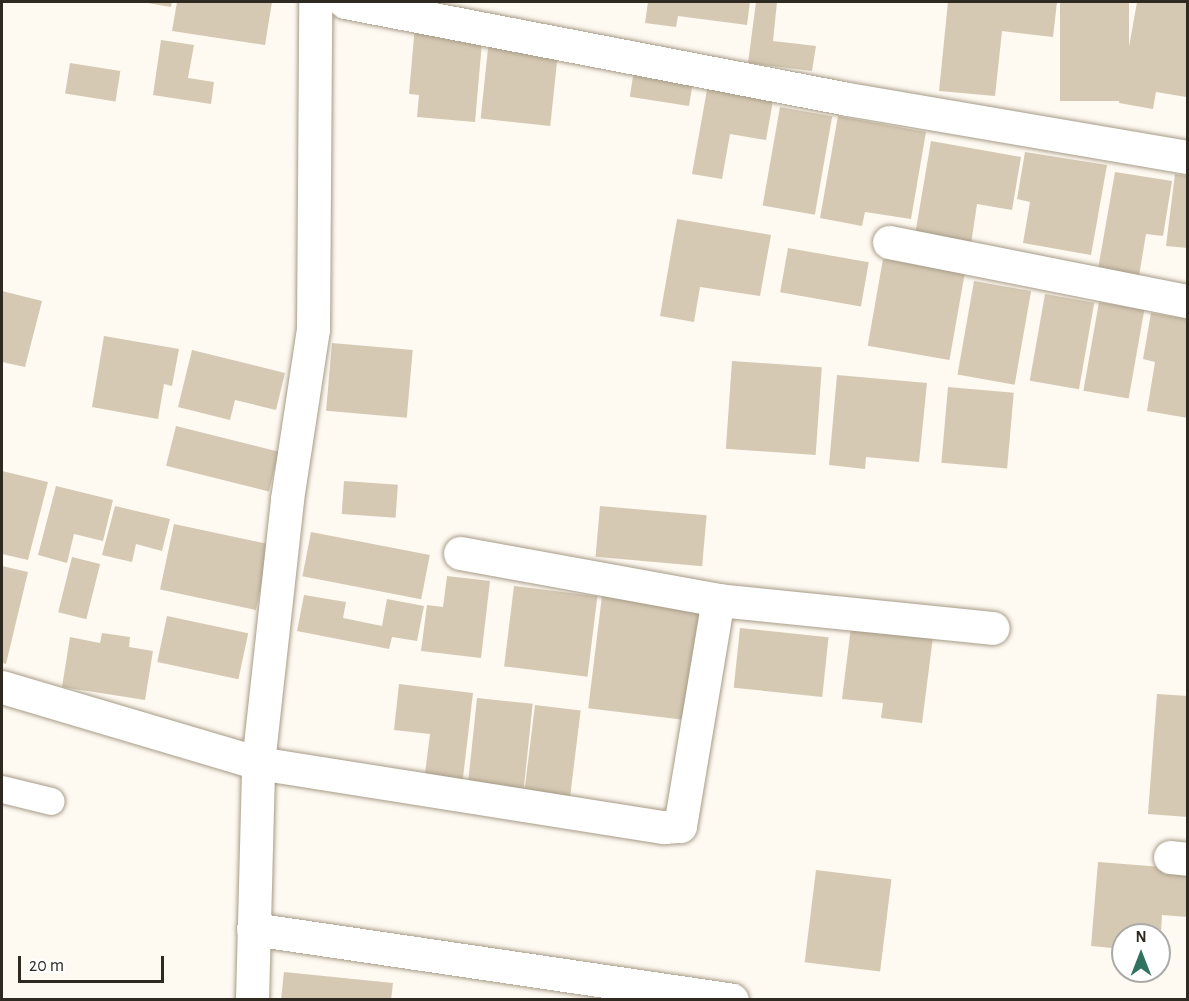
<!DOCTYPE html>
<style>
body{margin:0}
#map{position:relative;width:1189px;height:1001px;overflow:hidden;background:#fef9f1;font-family:"Alegreya Sans",sans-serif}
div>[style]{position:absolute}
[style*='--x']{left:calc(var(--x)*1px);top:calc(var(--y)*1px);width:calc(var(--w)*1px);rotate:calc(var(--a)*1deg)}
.building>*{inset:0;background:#d5c9b4;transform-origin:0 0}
.roads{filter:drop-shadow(0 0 2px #a69b87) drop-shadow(0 0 2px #a69b87)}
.service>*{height:27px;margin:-13.5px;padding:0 13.5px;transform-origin:13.5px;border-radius:13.5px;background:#fff}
.minor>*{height:33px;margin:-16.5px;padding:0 16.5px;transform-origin:16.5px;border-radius:16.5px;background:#fff}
span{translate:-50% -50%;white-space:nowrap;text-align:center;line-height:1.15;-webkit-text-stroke:6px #fff;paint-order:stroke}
.frame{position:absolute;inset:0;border:3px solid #2e2a22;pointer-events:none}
.north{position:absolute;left:1111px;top:923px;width:60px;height:60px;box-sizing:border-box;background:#fff;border:2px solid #abaaa7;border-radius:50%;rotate:0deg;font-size:16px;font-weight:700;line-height:24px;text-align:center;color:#2e2a22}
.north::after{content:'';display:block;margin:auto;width:21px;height:27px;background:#30715f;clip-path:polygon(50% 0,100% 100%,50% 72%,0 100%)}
.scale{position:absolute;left:18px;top:956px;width:146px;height:27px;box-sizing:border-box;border:3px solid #2e2a22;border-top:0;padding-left:8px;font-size:18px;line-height:21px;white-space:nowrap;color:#2e2a22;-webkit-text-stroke:4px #fff;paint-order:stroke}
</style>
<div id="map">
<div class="building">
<div style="clip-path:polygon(142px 2px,172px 2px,171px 7px)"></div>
<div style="clip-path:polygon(177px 2px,272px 2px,265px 45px,172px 31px)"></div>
<div style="clip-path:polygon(648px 2px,750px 2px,747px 25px,678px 16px,676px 27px,645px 23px)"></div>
<div style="clip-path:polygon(756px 2px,777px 2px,773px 41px,816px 46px,812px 71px,748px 63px)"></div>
<div style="clip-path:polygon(948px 2px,1057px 2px,1053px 37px,1002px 31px,995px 96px,939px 91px)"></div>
<div style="left:1060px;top:2px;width:69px;height:99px"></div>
<div style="clip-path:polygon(1137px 2px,1188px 2px,1186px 97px,1156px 92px,1153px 109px,1119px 103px)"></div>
<div style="clip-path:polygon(415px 25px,483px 31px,475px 122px,417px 117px,419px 95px,409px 94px)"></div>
<div style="left:489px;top:39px;width:70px;height:80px;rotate:6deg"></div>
<div style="clip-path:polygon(161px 40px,194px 45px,188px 78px,214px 82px,211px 104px,153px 95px)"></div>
<div style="left:70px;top:63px;width:51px;height:31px;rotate:9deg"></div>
<div style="left:634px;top:70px;width:60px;height:27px;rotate:9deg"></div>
<div style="clip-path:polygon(708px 84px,774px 95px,766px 140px,730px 134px,722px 179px,692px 174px)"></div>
<div style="left:780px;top:107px;width:53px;height:100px;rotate:10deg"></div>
<div style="clip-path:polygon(838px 116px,926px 132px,911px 219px,865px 212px,862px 226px,820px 218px)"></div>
<div style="clip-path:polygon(931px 141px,1021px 157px,1012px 210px,977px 204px,971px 244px,915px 235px)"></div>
<div style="clip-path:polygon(1025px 152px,1107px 165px,1091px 255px,1023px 243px,1030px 202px,1017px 199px)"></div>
<div style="clip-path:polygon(1115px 172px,1172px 181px,1163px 236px,1146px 234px,1139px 276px,1098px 269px)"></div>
<div style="clip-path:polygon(1175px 174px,1188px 176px,1188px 248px,1166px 246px)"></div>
<div style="clip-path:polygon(677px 219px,771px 235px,760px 296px,700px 287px,694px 322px,660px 316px)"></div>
<div style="left:788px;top:248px;width:82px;height:45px;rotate:10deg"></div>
<div style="left:883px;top:259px;width:83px;height:88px;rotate:10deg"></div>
<div style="left:974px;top:281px;width:58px;height:95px;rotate:10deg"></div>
<div style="clip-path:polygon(2px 291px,42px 301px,25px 367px,2px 362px)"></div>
<div style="left:1045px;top:294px;width:50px;height:88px;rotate:10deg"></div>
<div style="left:1099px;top:302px;width:46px;height:90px;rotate:10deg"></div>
<div style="clip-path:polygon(1151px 313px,1188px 319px,1188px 418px,1147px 411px,1155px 362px,1143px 359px)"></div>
<div style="clip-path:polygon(104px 336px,179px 349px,172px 386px,164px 384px,158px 419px,92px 407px)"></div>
<div style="left:332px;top:343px;width:81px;height:68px;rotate:5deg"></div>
<div style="clip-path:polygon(192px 350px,285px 373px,276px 410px,235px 400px,230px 420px,178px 407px)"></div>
<div style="left:732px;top:361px;width:90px;height:88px;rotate:4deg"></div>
<div style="clip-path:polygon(837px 375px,927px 383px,919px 462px,866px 457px,865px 469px,829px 465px)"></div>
<div style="left:948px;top:387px;width:66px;height:76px;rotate:5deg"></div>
<div style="left:176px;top:426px;width:106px;height:41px;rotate:14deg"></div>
<div style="clip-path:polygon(2px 471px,48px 482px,28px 560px,2px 554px)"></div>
<div style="left:344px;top:481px;width:54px;height:33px;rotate:4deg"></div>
<div style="clip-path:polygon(56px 486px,113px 500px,103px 541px,74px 534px,67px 563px,38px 555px)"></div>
<div style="clip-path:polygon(115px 506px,170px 519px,162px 551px,136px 544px,132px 562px,102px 555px)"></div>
<div style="left:600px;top:506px;width:107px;height:51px;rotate:5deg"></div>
<div style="left:174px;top:524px;width:98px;height:67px;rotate:12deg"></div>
<div style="left:311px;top:532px;width:121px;height:45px;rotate:11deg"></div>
<div style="left:72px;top:557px;width:29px;height:57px;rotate:14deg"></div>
<div style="clip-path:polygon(2px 566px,28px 572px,6px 664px,2px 663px)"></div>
<div style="clip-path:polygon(447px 576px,490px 581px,481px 658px,421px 651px,427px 605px,443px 607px)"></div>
<div style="left:514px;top:586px;width:84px;height:81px;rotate:7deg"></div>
<div style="clip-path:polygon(304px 595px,346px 602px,343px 618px,382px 626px,387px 599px,424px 606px,417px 641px,392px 637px,389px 649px,297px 631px)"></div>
<div style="left:602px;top:596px;width:104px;height:113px;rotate:7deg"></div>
<div style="left:167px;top:616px;width:83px;height:47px;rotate:12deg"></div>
<div style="clip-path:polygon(851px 627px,933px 637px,922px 723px,881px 718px,883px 703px,842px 699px)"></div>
<div style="left:740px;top:628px;width:89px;height:60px;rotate:6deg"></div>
<div style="clip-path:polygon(102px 633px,130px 637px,129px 647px,153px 651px,145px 700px,62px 687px,70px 637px,100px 643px)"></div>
<div style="clip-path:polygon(399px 684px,473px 693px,462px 786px,424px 781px,430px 734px,394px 730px)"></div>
<div style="clip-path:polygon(1157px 694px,1188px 696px,1188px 817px,1148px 814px)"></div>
<div style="left:477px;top:698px;width:56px;height:90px;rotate:6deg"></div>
<div style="left:535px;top:705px;width:46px;height:90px;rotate:7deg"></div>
<div style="clip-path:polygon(1098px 862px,1188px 869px,1188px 917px,1162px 915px,1161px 932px,1126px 929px,1123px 949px,1091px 946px)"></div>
<div style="left:816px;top:870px;width:76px;height:93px;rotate:7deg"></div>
<div style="clip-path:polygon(284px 972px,393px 983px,391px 1000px,281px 1000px)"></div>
</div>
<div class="roads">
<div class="service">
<div style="--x:2;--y:789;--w:50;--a:13.8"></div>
</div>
<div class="minor">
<div style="--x:345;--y:2;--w:512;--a:10.92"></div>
<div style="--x:848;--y:99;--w:345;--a:9.7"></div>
<div style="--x:889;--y:242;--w:305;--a:11.2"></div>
<div style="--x:460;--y:553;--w:262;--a:10.3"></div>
<div style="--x:718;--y:600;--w:276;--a:5.8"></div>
<div style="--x:2;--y:687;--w:267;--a:16.5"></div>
<div style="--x:258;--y:763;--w:411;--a:9"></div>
<div style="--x:664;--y:827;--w:16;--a:-4"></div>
<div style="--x:680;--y:826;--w:229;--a:-80.5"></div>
<div style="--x:1170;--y:857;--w:18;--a:6"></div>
<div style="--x:253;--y:929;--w:484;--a:8.4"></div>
<div style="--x:252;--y:1000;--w:237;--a:-88.5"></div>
<div style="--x:258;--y:763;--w:266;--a:-83.7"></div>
<div style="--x:287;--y:499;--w:172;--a:-81.3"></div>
<div style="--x:313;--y:329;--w:327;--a:-89.6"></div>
</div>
</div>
<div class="frame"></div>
<div class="north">N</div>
<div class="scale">20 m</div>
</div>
